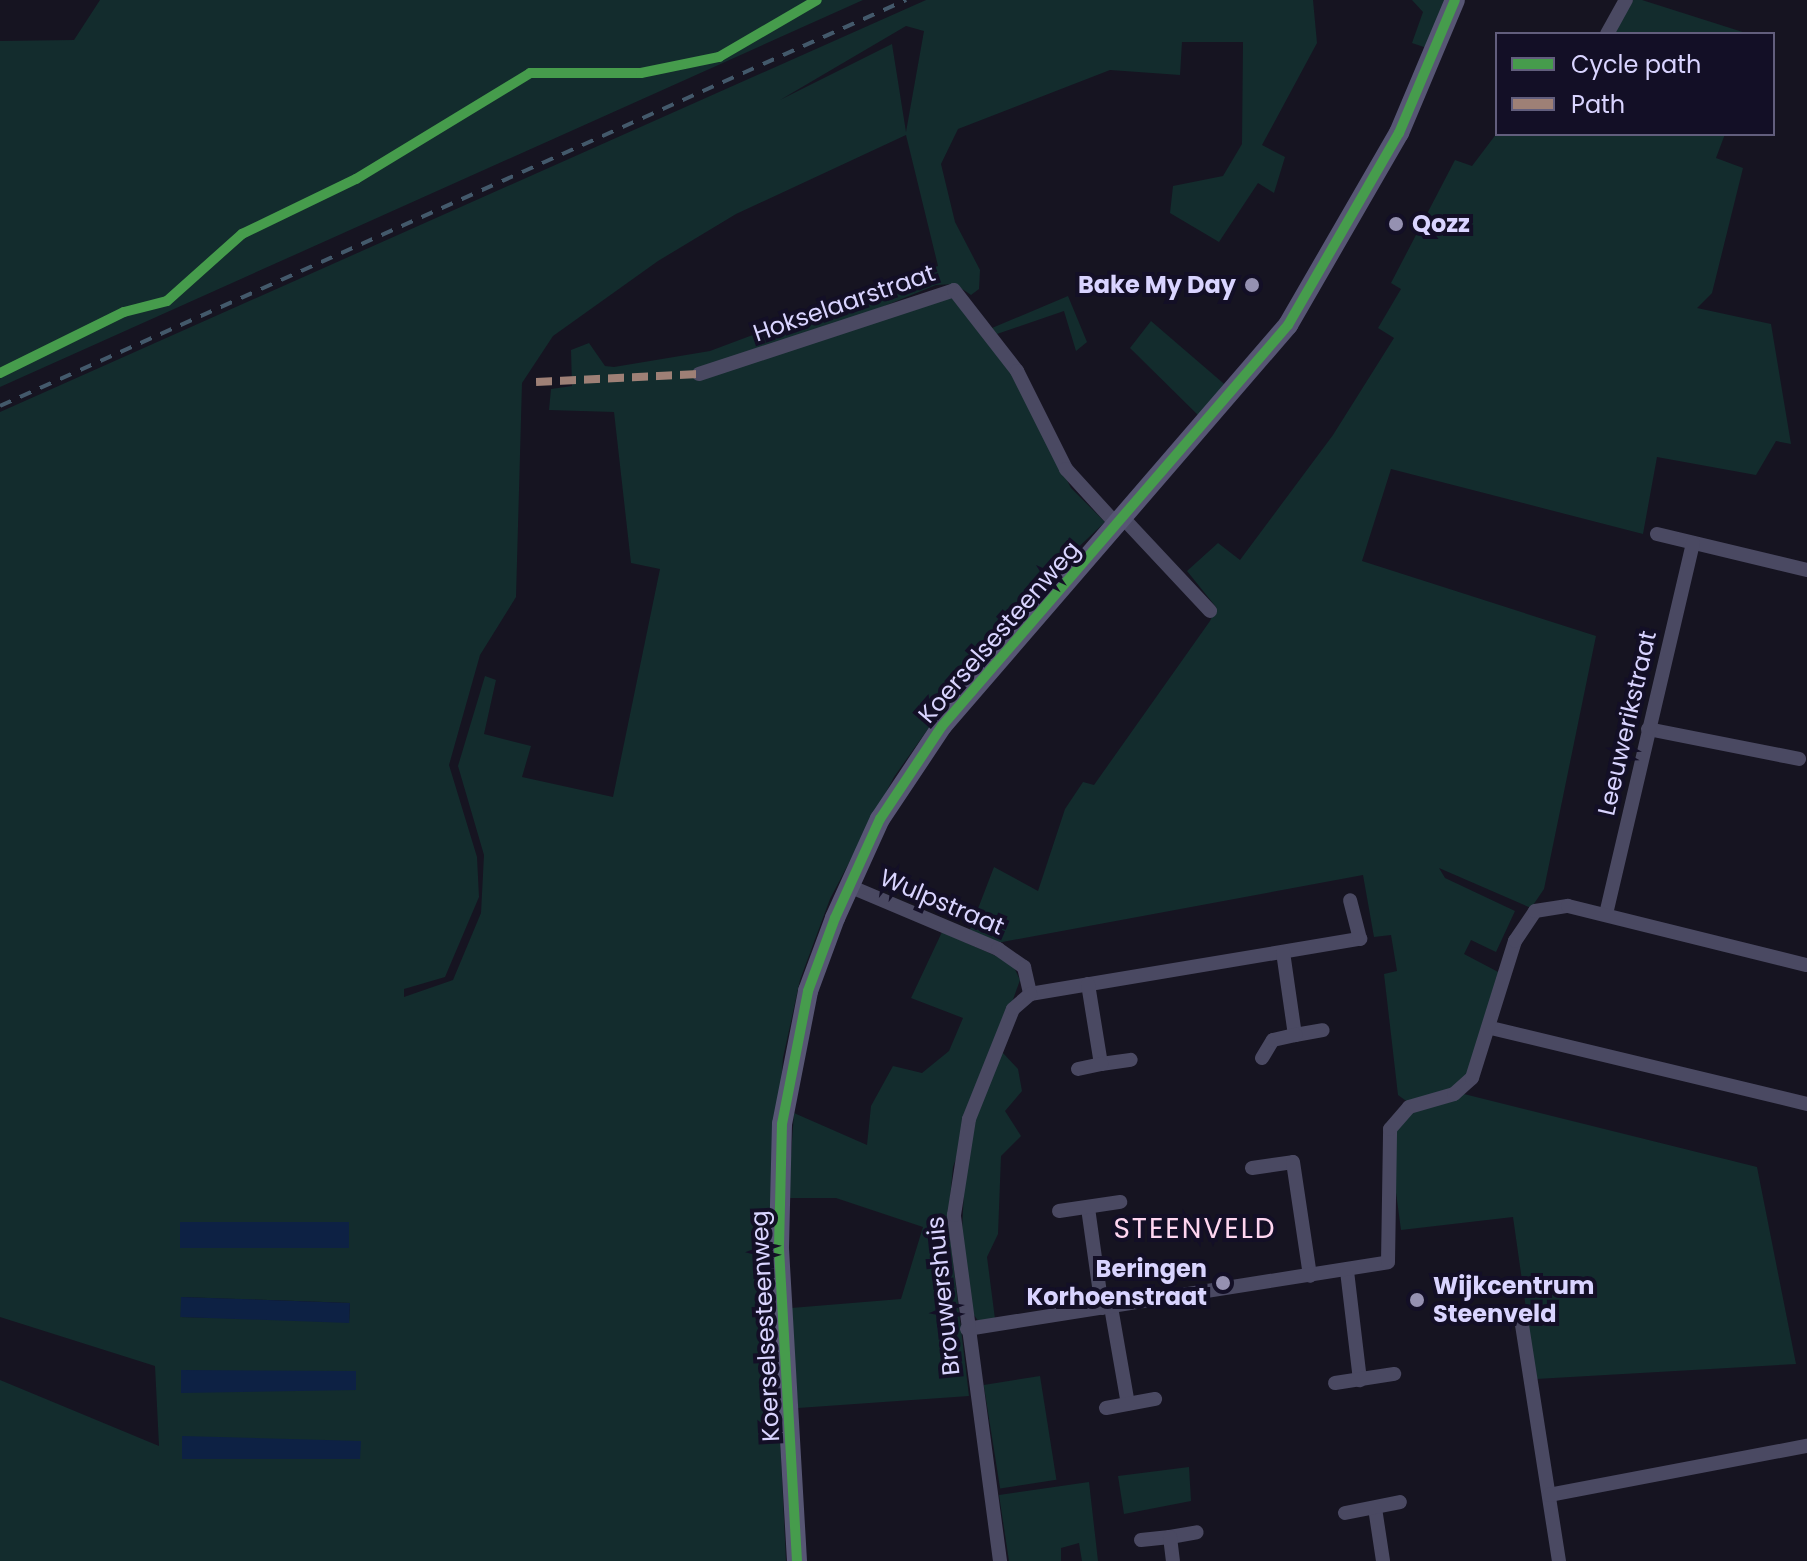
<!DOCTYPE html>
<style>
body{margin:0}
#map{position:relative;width:1807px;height:1561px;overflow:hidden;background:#161421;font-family:Poppins,sans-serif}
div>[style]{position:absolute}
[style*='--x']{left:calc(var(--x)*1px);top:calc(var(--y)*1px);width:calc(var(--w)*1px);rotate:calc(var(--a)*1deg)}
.green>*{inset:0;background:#132c2d;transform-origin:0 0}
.water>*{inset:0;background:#0d2144;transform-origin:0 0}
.street>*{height:14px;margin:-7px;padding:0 7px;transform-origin:7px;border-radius:7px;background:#4a4962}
.secondary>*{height:20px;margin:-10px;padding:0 10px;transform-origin:10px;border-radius:10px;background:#575674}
.rail>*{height:4px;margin-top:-2px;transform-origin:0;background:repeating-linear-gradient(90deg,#43596b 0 12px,transparent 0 22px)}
.quiet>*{height:8px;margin-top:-4px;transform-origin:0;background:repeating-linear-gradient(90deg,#9e8076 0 16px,transparent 0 24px)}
.cycleway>*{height:10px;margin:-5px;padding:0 5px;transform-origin:5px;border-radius:5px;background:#469c4c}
.dots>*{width:22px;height:22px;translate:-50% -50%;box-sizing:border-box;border:4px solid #130f26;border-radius:50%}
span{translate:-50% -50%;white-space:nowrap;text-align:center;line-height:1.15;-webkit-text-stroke:8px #130f26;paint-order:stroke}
.poi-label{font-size:24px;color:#d9d4ff;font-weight:700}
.left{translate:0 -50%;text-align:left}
.right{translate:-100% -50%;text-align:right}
.street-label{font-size:24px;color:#d9d4ff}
.quarter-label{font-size:28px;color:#ffd6f0;letter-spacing:2px}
.legend{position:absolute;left:1495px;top:32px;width:280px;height:104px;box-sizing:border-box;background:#130f26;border:2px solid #625e7d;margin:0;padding:10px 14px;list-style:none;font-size:24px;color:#d9d4ff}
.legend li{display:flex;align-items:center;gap:16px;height:40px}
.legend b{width:40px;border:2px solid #625e7d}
</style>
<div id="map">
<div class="green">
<div style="clip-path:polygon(100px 0,863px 0,0 387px,0 41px,74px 40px)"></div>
<div style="clip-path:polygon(evenodd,926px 0,1313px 0,1317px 43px,1262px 145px,1285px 157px,1274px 193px,1258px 183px,1219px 242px,1170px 213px,1173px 186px,1223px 176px,1242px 144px,1243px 42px,1182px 42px,1180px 75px,1110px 70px,958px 129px,941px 164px,955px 222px,980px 270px,979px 289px,971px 295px,955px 284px,936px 285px,855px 318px,952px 295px,1014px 375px,1071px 488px,1105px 522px,1049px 575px,1041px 596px,947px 702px,894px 777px,830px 899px,800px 980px,783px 1058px,770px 1227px,786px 1561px,0 1561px,0 1380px,159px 1446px,155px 1366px,0 1317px,0 412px,926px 0,906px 26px,924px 31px,906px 132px,892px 44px,780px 100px,906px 26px,926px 0,906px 135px,938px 266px,710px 351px,614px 367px,605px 366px,589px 343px,571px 350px,572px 386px,551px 389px,549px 410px,614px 412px,631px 563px,660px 569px,613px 797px,522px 777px,531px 746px,484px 734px,496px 680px,485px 676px,458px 766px,484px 855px,481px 913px,453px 980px,404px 997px,404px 989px,445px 977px,479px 897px,477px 857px,449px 765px,480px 655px,516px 597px,522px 383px,553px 336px,658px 261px,736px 214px,906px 135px,926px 0,181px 1297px,350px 1303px,349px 1321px,181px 1317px,181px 1297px)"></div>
<div style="clip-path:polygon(1412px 0,1447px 0,1427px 48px,1412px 43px,1423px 12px)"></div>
<div style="clip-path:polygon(1633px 0,1642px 0,1749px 34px,1613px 34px)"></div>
<div style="clip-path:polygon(1497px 133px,1725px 134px,1716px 158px,1743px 168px,1712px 293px,1697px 308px,1771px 324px,1791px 444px,1776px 441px,1756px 475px,1657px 457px,1643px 534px,1391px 469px,1362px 561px,1596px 636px,1544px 889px,1531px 908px,1439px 868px,1445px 878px,1515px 911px,1496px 952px,1471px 940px,1464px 954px,1502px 974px,1472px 1071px,1454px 1089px,1409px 1103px,1398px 1095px,1384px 974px,1397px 971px,1391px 935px,1374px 937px,1363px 875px,997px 943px,969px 932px,994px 867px,1038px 891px,1065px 809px,1083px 782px,1094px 785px,1210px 621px,1216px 607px,1187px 571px,1218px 543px,1240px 560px,1333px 435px,1394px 338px,1378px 328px,1401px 289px,1391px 283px,1455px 160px,1472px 166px)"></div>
<div style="clip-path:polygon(1068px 296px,1087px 342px,1076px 351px,1064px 311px,997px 334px,992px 328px)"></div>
<div style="clip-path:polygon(1151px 321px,1230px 389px,1203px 420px,1130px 348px)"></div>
<div style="clip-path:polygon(942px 932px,1012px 963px,1020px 980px,953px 1167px,948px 1219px,969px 1396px,798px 1408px,791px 1308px,901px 1299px,923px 1227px,836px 1198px,788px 1198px,794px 1113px,867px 1145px,871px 1106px,893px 1066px,922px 1073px,949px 1051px,963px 1018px,911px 998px)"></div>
<div style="clip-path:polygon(1002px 1052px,1018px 1069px,1022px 1091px,1005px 1111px,1021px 1136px,1001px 1156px,998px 1234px,987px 1257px,995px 1319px,979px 1322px,971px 1311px,962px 1230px,965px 1172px,975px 1119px)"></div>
<div style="clip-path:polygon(1464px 1094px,1757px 1167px,1796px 1364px,1536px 1379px,1513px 1217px,1401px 1230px,1390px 1148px,1397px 1125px,1416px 1110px)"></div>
<div style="left:1040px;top:1376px;width:105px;height:57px;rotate:81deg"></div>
<div style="clip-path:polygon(1189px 1467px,1191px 1501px,1124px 1514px,1118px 1476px)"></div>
<div style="clip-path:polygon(1089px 1482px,1098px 1561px,1082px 1561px,1079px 1543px,1061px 1548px,1061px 1561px,1009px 1561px,999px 1495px)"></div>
</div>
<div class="water">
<div style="left:180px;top:1222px;width:169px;height:26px"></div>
<div style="left:181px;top:1297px;width:169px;height:20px;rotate:2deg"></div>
<div style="clip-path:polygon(181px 1370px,356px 1371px,356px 1390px,181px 1393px)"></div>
<div style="clip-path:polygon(182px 1436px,361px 1441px,360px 1459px,182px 1459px)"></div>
</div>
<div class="street">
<div style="--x:1607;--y:34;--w:39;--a:-61"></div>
<div style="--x:699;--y:374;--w:268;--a:-18.2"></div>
<div style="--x:954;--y:290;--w:103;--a:52.1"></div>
<div style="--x:1017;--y:371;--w:110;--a:63.4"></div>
<div style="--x:1066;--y:469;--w:77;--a:47.6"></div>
<div style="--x:1124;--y:519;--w:126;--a:46.9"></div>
<div style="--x:1657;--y:534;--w:154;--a:13.5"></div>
<div style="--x:1648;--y:729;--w:154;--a:11.2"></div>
<div style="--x:849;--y:886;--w:162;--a:22.9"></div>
<div style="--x:998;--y:949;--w:32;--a:35"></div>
<div style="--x:1024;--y:967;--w:28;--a:77"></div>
<div style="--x:1030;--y:994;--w:335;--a:-9.5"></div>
<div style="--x:1360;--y:939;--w:40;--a:-104.4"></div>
<div style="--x:1606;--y:914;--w:381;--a:-76.8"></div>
<div style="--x:1283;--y:952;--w:84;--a:81.8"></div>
<div style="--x:1295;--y:1035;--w:28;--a:-10"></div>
<div style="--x:1088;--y:984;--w:81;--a:80.8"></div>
<div style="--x:1101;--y:1064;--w:30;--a:-8"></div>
<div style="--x:1491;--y:1028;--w:325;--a:13.5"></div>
<div style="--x:1262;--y:1058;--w:21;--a:-59"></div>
<div style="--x:1273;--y:1040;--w:23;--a:-13"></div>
<div style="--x:1078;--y:1069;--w:24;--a:-12"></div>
<div style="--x:1252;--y:1168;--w:41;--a:-8.3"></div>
<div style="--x:1293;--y:1162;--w:115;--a:81.5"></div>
<div style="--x:1088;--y:1208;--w:101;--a:82"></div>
<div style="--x:1059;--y:1211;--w:62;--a:-8.4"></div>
<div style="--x:1347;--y:1271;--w:110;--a:83.2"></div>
<div style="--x:1111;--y:1307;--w:98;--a:80.1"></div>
<div style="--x:1522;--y:1325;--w:239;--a:81.1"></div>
<div style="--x:967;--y:1329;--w:426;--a:-9"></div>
<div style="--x:1388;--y:1262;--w:133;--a:-89.1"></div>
<div style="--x:1390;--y:1129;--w:29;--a:-49"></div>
<div style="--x:1409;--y:1107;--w:47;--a:-16.1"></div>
<div style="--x:1454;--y:1094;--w:24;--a:-42"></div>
<div style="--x:1472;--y:1078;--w:144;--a:-72.6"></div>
<div style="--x:1515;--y:941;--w:36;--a:-56"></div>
<div style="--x:1535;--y:911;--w:33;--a:-9"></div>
<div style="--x:1568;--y:906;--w:246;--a:13.9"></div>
<div style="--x:1335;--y:1383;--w:60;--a:-8.7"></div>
<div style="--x:1106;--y:1408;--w:50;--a:-10.4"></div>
<div style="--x:1549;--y:1495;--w:263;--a:-10.8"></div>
<div style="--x:1375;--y:1508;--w:54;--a:81.4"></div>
<div style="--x:1345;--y:1513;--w:56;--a:-11.3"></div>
<div style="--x:1170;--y:1537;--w:27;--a:-10"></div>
<div style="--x:1141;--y:1540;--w:29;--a:-6"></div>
<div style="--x:1170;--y:1537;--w:24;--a:83"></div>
<div style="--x:1000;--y:1561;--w:349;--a:-97.6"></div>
<div style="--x:954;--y:1215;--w:97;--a:-81.1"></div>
<div style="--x:969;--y:1119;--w:118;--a:-68.2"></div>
<div style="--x:1013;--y:1009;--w:23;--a:-41"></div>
</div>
<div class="secondary">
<div style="--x:797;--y:1561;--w:316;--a:-93.3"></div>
<div style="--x:779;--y:1246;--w:122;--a:-88.6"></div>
<div style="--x:782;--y:1124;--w:136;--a:-78.9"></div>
<div style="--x:808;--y:991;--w:78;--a:-69.7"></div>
<div style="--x:835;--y:918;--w:109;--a:-65.6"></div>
<div style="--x:880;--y:819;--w:112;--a:-56.3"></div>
<div style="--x:942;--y:726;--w:530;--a:-49.21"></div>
<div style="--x:1288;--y:325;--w:222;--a:-60"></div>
<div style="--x:1399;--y:133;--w:144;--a:-67.2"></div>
</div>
<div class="rail">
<div style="--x:0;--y:406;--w:993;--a:-24.14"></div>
</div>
<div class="quiet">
<div style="--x:536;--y:382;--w:163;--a:-2.8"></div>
</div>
<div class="cycleway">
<div style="--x:0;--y:373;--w:138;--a:-26.2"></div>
<div style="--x:124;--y:312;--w:44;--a:-14.3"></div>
<div style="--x:167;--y:301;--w:101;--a:-41.8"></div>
<div style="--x:242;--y:234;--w:127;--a:-25.8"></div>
<div style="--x:356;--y:179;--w:204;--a:-31.3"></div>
<div style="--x:530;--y:73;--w:111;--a:0"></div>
<div style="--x:641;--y:73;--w:80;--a:-11.6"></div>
<div style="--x:719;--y:57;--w:113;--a:-30.2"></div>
<div style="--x:797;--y:1561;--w:316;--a:-93.3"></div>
<div style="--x:779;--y:1246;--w:122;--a:-88.6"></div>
<div style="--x:782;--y:1124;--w:136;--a:-78.9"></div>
<div style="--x:808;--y:991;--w:78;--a:-69.7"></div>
<div style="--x:835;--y:918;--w:109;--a:-65.6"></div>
<div style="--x:880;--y:819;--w:112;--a:-56.3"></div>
<div style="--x:942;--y:726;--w:530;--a:-49.21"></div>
<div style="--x:1288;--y:325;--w:222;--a:-60"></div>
<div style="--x:1399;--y:133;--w:144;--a:-67.2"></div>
</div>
<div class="dots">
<div style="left:1396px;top:224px;background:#9591b1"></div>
<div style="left:1252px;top:285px;background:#9591b1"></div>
<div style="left:1223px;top:1283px;background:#9591b1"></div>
<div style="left:1417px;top:1300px;background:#9591b1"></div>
</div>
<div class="poi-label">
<span class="left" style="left:1412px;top:224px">Qozz</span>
<span class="right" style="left:1236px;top:285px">Bake My Day</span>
<span class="right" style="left:1207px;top:1283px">Beringen<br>Korhoenstraat</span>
<span class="left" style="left:1433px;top:1300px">Wijkcentrum<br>Steenveld</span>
</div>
<div class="street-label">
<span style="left:844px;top:303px;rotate:-19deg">Hokselaarstraat</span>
<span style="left:999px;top:632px;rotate:-49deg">Koerselsesteenweg</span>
<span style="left:1627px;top:723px;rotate:-77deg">Leeuwerikstraat</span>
<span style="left:942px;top:902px;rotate:23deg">Wulpstraat</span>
<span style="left:943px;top:1296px;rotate:-96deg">Brouwershuis</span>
<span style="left:765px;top:1326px;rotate:-93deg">Koerselsesteenweg</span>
</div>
<div class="quarter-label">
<span style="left:1195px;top:1229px">STEENVELD</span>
</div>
<ul class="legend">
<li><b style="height:10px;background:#469c4c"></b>Cycle path</li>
<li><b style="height:10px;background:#9e8076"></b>Path</li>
</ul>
</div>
